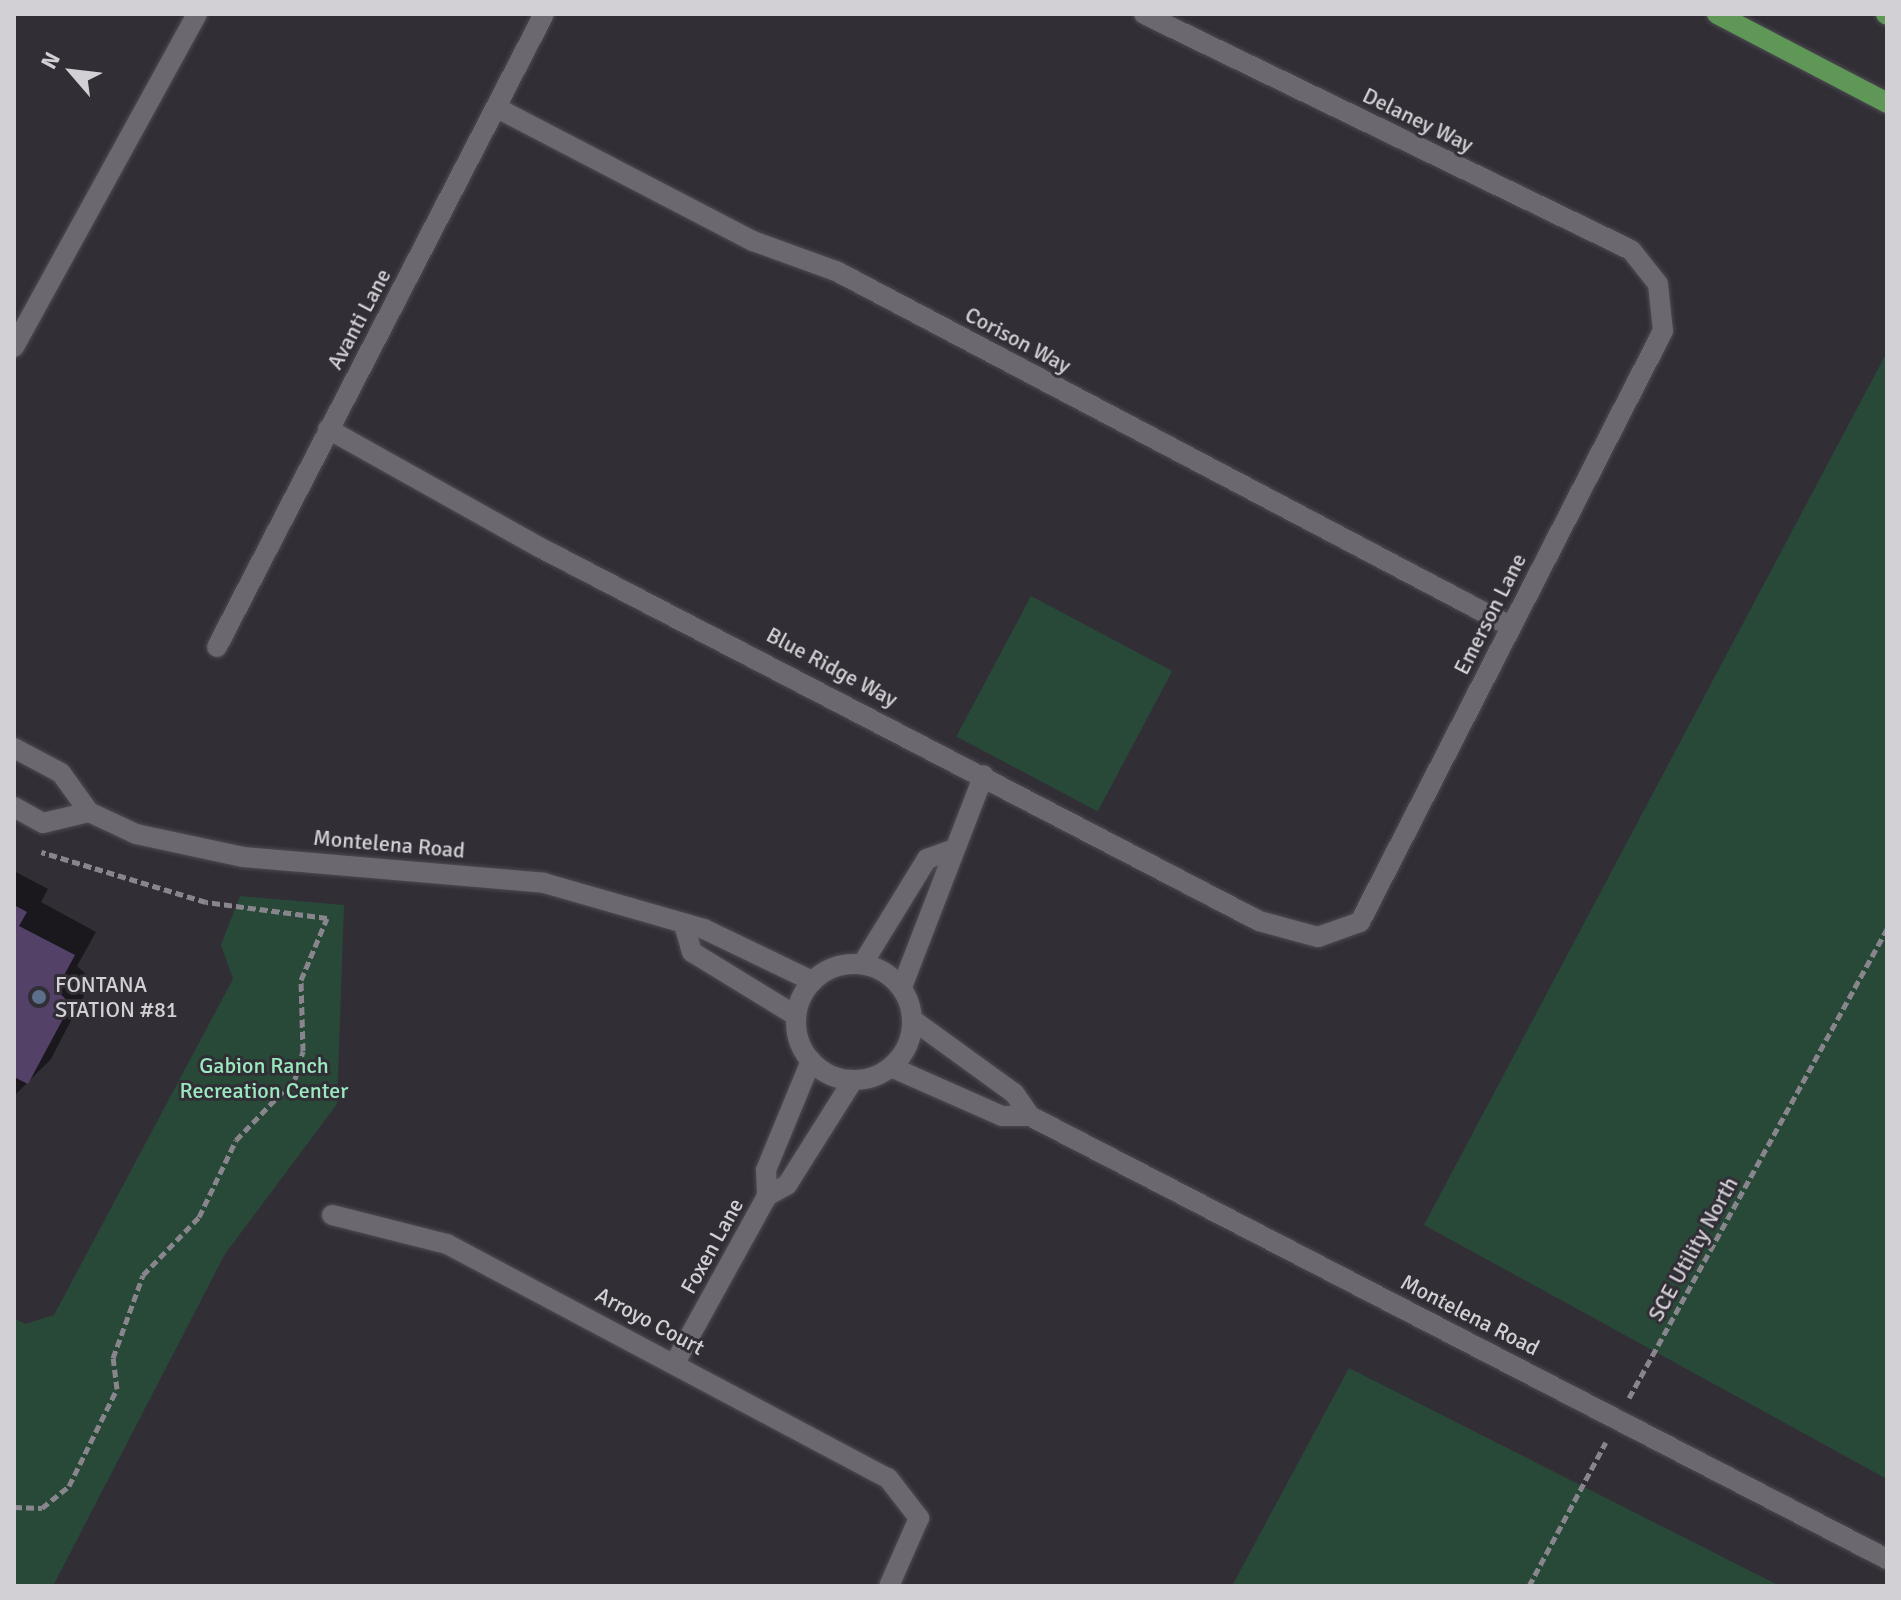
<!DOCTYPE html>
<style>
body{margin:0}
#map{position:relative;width:1901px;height:1600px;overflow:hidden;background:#312e36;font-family:Signika,sans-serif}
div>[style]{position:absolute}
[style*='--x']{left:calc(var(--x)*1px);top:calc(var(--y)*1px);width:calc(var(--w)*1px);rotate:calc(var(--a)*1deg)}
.green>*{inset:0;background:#294938;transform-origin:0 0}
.shadow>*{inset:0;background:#0007}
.building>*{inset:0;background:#534168}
.path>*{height:5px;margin-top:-2.5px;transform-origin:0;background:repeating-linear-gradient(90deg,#88858c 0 8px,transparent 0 12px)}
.roads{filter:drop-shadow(0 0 2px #4d4b51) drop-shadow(0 0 2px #4d4b51)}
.street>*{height:20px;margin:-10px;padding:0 10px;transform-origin:10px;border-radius:10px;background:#6b6870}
.street>.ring{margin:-10px;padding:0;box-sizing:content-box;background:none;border:20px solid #6b6870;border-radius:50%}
.secondary>*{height:20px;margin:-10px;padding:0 10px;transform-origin:10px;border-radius:10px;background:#6b6870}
.primary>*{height:20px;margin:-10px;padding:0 10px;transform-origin:10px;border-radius:10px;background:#5f9757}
.dots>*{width:22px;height:22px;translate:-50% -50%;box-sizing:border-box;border:4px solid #312e36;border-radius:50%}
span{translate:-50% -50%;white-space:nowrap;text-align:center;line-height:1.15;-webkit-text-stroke:6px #312e36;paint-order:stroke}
.street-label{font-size:22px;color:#d2d0d5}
.poi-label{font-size:22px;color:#d2d0d5}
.left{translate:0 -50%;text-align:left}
.park-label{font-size:22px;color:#9ae9bf}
.frame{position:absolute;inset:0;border:16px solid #d2d0d5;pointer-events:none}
.north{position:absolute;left:32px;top:32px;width:80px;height:80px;-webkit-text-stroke:6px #312e36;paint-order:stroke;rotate:298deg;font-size:22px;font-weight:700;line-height:32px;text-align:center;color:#d2d0d5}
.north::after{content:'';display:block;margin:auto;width:28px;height:36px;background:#d2d0d5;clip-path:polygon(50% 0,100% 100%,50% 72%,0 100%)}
</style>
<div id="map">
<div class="green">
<div style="clip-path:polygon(1887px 352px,1887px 1479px,1424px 1225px)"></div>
<div style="left:1031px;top:596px;width:160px;height:159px;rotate:28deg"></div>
<div style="clip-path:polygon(240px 896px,344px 905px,337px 1104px,225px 1254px,53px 1586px,14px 1586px,14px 1318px,25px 1324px,54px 1315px,233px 979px,221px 945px)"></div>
<div style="clip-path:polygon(1349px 1368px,1780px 1586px,1232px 1586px)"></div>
</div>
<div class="shadow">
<div style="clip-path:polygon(14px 871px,48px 889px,41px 902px,96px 932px,77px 966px,92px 980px,51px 1059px,14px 1096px)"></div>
</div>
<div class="building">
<div style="clip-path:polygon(14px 905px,27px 912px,19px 926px,75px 955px,56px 990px,71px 1004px,28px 1084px,14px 1077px)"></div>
</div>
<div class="path">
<div style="--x:1629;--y:1398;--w:535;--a:-61.18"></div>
<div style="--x:14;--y:1507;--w:28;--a:2"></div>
<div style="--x:42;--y:1508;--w:35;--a:-39"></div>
<div style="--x:69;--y:1486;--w:108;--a:-63.7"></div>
<div style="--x:117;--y:1389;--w:31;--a:-97"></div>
<div style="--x:113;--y:1358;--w:88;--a:-70.1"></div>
<div style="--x:143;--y:1275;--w:81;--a:-46"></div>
<div style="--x:199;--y:1217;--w:85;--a:-64.3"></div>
<div style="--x:236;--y:1140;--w:85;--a:-46"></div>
<div style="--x:295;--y:1079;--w:29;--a:-74"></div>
<div style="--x:303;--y:1051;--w:71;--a:-91.6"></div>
<div style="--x:301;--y:980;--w:67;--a:-67.2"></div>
<div style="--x:327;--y:918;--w:122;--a:-172.5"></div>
<div style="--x:206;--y:902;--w:172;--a:-163.1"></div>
<div style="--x:1529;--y:1586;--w:163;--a:-61.9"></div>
</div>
<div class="roads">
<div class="street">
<div style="--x:499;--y:109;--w:286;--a:27.5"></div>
<div style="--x:753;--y:241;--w:90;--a:20"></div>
<div style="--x:838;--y:272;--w:760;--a:27.78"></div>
<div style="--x:328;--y:429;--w:244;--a:29.2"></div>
<div style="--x:541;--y:548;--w:809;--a:27.45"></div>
<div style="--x:1259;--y:921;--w:61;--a:15.2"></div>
<div style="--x:1318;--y:937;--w:45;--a:-19.7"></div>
<div style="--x:1360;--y:922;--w:664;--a:-62.86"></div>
<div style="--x:1663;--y:331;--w:47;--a:-96.1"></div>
<div style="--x:1658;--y:284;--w:43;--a:-128.5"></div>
<div style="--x:1631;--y:250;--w:541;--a:-154.15"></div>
<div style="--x:217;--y:647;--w:712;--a:-62.68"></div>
<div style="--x:14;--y:748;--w:53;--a:28"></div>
<div style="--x:61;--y:773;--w:48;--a:54.3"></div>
<div style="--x:89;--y:812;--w:52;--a:25.1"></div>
<div style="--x:136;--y:834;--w:109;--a:12.1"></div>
<div style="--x:243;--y:857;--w:302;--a:4.9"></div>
<div style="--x:544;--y:883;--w:166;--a:16"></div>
<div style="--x:704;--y:929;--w:120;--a:25.7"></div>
<div style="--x:14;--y:807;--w:33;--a:29"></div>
<div style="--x:43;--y:823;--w:47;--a:-13.4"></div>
<div style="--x:685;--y:928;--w:25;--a:74"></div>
<div style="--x:692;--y:952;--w:121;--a:31.5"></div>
<div style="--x:863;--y:963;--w:122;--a:-58.4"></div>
<div style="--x:927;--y:859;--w:23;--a:-20"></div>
<div class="ring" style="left:796px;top:964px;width:96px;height:96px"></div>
<div style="--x:902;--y:987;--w:227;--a:-68.9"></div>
<div style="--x:913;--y:1020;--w:125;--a:35.9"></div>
<div style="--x:1014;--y:1093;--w:28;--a:55"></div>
<div style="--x:1030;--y:1116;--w:965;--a:27.34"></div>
<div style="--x:891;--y:1067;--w:121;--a:23.8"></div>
<div style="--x:1002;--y:1116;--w:28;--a:0"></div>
<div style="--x:767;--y:1196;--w:23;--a:-29"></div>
<div style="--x:787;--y:1185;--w:124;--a:-57.8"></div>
<div style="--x:332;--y:1215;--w:119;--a:14.2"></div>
<div style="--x:447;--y:1244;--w:499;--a:28"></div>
<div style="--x:888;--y:1478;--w:51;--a:52.2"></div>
<div style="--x:919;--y:1518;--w:74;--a:113.8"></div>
<div style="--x:676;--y:1361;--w:188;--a:-61.1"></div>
<div style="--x:767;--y:1196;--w:26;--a:-92"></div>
<div style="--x:766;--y:1170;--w:118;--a:-67.6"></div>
</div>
<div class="secondary">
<div style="--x:14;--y:347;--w:380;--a:-61.2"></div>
</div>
<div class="primary">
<div style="--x:1717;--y:14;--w:192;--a:27.6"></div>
<div style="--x:1886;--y:14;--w:1;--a:45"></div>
</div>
</div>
<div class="dots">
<div style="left:39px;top:997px;background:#5c6f8a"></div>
</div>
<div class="street-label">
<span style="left:1418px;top:120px;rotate:26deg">Delaney Way</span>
<span style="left:359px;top:319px;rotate:-62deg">Avanti Lane</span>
<span style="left:1018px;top:340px;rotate:28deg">Corison Way</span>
<span style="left:1490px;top:614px;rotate:-63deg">Emerson Lane</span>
<span style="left:832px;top:667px;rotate:28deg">Blue Ridge Way</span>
<span style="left:389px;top:844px;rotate:5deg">Montelena Road</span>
<span style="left:712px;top:1246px;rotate:-61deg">Foxen Lane</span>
<span style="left:1693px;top:1249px;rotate:-61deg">SCE Utility North</span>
<span style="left:1470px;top:1315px;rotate:27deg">Montelena Road</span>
<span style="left:650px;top:1321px;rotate:28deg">Arroyo Court</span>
</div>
<div class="poi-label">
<span class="left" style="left:55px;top:997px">FONTANA<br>STATION #81</span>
</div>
<div class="park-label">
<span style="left:264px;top:1078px">Gabion Ranch<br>Recreation Center</span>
</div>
<div class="frame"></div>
<div class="north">N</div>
</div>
